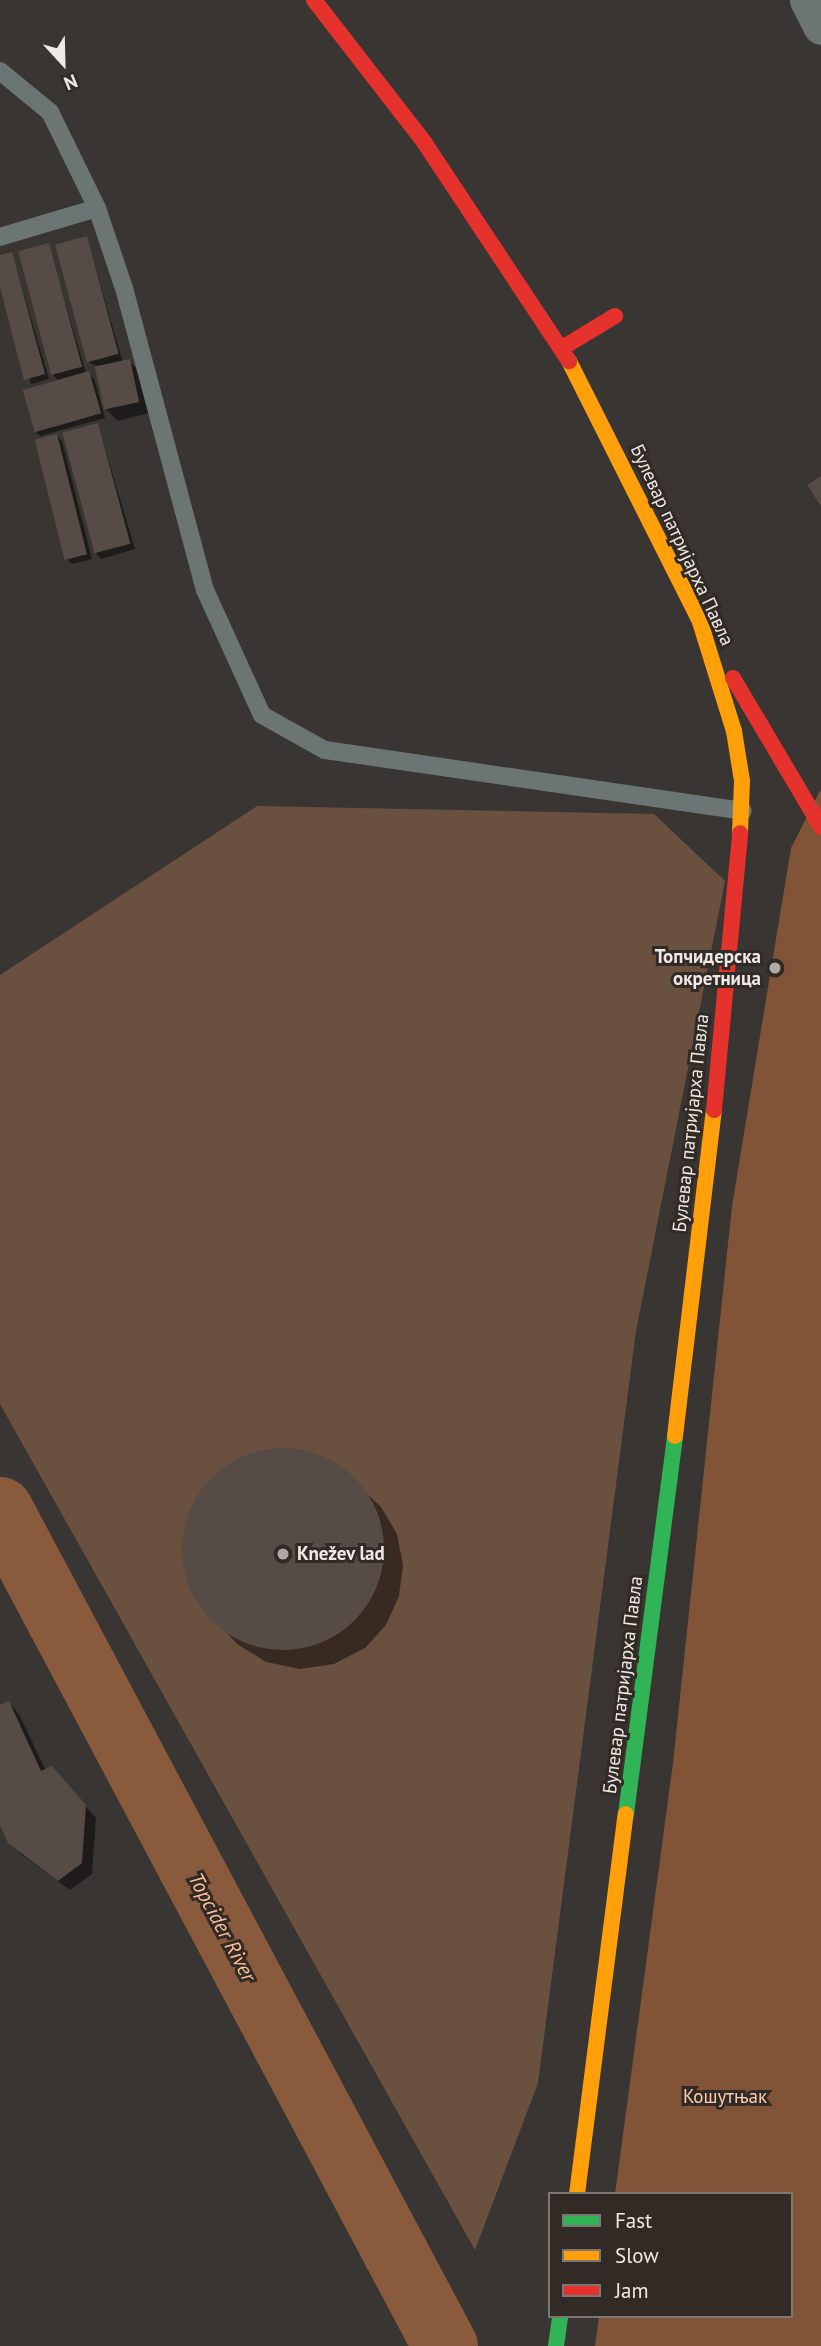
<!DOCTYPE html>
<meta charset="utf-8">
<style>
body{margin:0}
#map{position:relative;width:821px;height:2346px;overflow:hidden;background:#393532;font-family:"PT Sans",sans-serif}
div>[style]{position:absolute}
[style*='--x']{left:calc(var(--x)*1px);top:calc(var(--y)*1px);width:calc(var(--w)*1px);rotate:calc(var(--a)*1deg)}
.green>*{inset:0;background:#6a503f}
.forest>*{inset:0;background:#815437}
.shadow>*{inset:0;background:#0007}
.river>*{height:65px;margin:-32.5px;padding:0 32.5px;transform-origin:32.5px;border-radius:32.5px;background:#8a5a3c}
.building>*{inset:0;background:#574c45;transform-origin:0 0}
.round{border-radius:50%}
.lane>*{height:18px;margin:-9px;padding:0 9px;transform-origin:9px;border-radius:9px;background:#6b7574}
.street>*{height:37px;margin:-18.5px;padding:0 18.5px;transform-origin:18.5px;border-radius:18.5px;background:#6b7574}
.fast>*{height:16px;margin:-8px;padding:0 8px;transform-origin:8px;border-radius:8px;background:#30b455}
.slow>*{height:16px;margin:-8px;padding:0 8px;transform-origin:8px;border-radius:8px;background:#ff9f0a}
.jam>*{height:16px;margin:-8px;padding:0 8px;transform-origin:8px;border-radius:8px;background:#e5322d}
.dots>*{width:19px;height:19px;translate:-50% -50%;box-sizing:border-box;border:4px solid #322a25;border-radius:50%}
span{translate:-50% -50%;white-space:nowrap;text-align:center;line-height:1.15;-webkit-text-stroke:6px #322a25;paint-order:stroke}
.street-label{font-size:19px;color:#eee9e5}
.poi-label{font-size:19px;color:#eee9e5;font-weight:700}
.right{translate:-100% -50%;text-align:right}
.left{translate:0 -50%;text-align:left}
.park-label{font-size:19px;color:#fccdaf}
.water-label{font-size:21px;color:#ffc098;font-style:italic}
.legend{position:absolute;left:548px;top:2192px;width:245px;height:126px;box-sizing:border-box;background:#322a25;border:2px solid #7d7672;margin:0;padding:9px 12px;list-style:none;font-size:21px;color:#eee9e5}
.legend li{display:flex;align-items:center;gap:14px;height:35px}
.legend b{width:35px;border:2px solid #7d7672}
.north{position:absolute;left:28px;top:28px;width:70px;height:70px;-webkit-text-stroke:5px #322a25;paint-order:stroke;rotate:158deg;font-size:19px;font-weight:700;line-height:28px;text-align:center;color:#eee9e5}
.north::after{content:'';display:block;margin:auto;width:24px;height:32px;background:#eee9e5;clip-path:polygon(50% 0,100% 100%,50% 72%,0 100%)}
</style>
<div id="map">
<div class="green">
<div style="clip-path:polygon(257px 806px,654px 814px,725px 881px,636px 1331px,538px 2083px,475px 2250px,0 1404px,0 975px)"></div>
</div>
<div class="forest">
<div style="clip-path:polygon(821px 789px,821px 2346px,595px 2346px,599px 2316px,791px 2316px,791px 2194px,615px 2194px,673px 1763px,732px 1206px,791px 848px)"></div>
</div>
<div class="shadow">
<div style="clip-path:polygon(87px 238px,123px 363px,129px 361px,140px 372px,149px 413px,118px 421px,107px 410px,97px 366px,88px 362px)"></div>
<div style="clip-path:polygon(48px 245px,86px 373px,94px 378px,105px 418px,40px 436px,35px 431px,59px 381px,53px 375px)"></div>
<div style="clip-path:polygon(12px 254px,49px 379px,31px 384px,0 281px,0 257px)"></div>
<div style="clip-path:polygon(98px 425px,135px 549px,101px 559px,96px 553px)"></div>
<div style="clip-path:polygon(57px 436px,62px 441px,92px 559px,72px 564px,67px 559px)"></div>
<div style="clip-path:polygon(278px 1449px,309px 1452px,337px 1465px,381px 1507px,397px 1534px,403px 1565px,399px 1596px,386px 1625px,365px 1648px,334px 1664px,300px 1669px,266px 1662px,237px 1644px,195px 1597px,184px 1564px,184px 1530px,197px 1498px,219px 1471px,247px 1455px)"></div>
<div style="clip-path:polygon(9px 1703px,19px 1714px,46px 1771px,62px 1779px,96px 1818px,92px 1874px,70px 1890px,21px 1854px,0 1821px,0 1707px)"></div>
</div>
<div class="river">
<div style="--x:0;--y:1509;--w:948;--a:62"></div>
</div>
<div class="building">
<div style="left:87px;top:236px;width:122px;height:33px;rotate:75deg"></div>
<div style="left:49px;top:243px;width:128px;height:32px;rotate:75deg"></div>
<div style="clip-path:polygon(12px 252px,45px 374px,24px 380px,0 287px,0 255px)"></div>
<div style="left:130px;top:359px;width:44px;height:36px;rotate:78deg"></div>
<div style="left:89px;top:371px;width:44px;height:69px;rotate:74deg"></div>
<div style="left:98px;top:423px;width:125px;height:37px;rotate:75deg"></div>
<div style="left:57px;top:434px;width:124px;height:23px;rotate:76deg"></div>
<div style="clip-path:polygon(821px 476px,821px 506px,807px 485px)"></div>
<div class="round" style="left:182px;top:1448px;width:202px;height:202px"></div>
<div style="clip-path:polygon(9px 1701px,41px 1771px,52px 1766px,86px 1805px,82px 1863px,58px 1881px,8px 1843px,0 1825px,0 1705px)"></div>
</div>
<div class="lane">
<div style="--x:0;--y:71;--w:65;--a:39.4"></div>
<div style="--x:50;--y:112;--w:107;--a:63.9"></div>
<div style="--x:97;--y:208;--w:84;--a:71.4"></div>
<div style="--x:124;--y:288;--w:313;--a:75"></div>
<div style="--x:205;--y:590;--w:137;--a:65.5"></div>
<div style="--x:262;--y:715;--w:72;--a:29.1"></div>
<div style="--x:325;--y:750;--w:422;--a:8.3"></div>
<div style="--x:0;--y:237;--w:101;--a:-16.6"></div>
</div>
<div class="street">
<div style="--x:808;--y:0;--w:29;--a:63"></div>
</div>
<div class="fast">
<div style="--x:626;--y:1814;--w:381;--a:-82.6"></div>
<div style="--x:556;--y:2346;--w:30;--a:-82"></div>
</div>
<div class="slow">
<div style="--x:569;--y:361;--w:292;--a:63.3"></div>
<div style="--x:700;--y:622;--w:114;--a:72.7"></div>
<div style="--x:734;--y:731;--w:51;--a:80.9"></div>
<div style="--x:742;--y:781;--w:52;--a:92.2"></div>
<div style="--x:675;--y:1436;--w:328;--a:-83.2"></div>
<div style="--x:577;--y:2194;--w:383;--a:-82.7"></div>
</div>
<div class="jam">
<div style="--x:314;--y:0;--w:180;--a:52.2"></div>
<div style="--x:424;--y:142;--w:263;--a:56.5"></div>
<div style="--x:562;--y:348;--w:62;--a:-31.1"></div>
<div style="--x:733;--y:678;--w:173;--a:59.4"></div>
<div style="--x:714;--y:1110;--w:278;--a:-84.6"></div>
</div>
<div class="dots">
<div style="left:775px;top:968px;background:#afaaa6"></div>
<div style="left:283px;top:1554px;background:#afaaa6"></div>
</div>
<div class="street-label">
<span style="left:682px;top:545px;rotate:65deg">Булевар патријарха Павла</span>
<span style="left:691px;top:1123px;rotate:-84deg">Булевар патријарха Павла</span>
<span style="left:623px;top:1685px;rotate:-83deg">Булевар патријарха Павла</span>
</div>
<div class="poi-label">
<span class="right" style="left:761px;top:968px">Топчидерска<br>окретница</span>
<span class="left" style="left:297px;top:1554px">Knežev lad</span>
</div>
<div class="park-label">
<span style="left:725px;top:2097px">Кошутњак</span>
</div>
<div class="water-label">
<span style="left:222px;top:1927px;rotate:62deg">Topcider River</span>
</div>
<ul class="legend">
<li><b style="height:9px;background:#30b455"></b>Fast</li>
<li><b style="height:9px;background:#ff9f0a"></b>Slow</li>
<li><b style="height:9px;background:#e5322d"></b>Jam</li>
</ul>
<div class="north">N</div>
</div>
